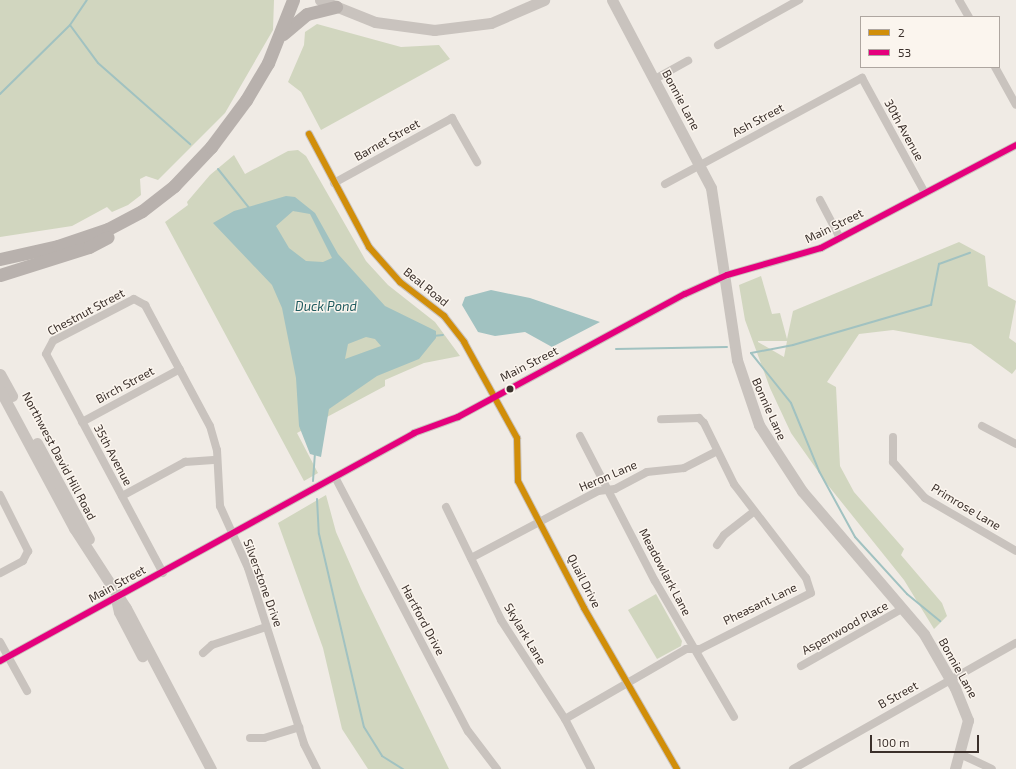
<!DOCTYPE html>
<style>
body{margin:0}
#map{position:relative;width:1016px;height:769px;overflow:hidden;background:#f0ebe5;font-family:"Exo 2",sans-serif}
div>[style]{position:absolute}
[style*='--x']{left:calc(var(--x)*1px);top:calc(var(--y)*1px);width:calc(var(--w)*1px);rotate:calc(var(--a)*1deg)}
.green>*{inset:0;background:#d1d6bf}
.water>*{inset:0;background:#a1c2c1}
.stream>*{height:2px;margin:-1px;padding:0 1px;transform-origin:1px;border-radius:1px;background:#a1c2c1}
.minor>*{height:8px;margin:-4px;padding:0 4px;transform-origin:4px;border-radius:4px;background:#c9c3be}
.tertiary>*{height:11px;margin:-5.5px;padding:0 5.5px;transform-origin:5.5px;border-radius:5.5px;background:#c9c3be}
.primary>*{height:13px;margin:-6.5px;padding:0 6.5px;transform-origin:6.5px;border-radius:6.5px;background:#b8b1ad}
.bus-1>*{height:6px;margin:-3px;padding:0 3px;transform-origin:3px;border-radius:3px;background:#d18e09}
.bus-2>*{height:6px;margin:-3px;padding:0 3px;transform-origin:3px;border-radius:3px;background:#e5007d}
.dots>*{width:11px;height:11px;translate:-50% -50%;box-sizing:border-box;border:2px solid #fbf5ee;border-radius:50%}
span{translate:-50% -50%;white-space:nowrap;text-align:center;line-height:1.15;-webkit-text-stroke:3px #fbf5ee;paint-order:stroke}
.street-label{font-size:12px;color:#3b302b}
.water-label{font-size:13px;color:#1f5a5e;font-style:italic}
.legend{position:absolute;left:860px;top:16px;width:140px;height:52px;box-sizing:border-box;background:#fbf5ee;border:1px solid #aea6a0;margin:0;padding:5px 7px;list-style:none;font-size:12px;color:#3b302b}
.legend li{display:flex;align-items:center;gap:8px;height:20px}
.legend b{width:20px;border:1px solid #aea6a0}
.scale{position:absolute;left:870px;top:735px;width:109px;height:18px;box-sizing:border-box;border:2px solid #3b302b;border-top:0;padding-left:5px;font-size:12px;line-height:14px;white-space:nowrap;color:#3b302b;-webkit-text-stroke:3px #fbf5ee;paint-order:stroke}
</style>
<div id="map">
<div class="green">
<div style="clip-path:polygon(0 0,274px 0,273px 30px,225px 113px,158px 180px,146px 176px,140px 179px,141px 195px,128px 205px,112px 212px,107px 207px,72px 226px,0 237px)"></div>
<div style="clip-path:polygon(317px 24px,401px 47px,439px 45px,450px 59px,321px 130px,301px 92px,288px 82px,304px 45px,305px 32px)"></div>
<div style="clip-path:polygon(288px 151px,298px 150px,306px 156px,366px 261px,388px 285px,435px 322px,460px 356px,424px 363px,385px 380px,385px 386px,297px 433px,318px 473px,304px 481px,165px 222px,188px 205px,187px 202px,210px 175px,234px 155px,245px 174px)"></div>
<div style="clip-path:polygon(evenodd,959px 242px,985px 256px,988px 286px,1016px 301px,1009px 338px,1016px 343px,1016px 369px,1012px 374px,971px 344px,893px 330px,859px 334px,827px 382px,836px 387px,840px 466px,854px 492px,904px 549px,901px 555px,942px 603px,947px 616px,934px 629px,904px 580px,827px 484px,791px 433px,770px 388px,745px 320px,739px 285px,761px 276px,772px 314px,780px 313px,787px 339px,793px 311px,959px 242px,758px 341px,787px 341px,784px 357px,758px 342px,758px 341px)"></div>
<div style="clip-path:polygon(326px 495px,336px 532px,361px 589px,449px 769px,368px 769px,342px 729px,323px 648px,278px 523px)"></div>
<div style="clip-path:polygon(656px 594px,682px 641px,681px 646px,657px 659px,628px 610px)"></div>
</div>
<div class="water">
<div style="clip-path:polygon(evenodd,286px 196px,295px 197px,315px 213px,338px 254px,385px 306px,436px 331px,436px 338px,419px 359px,377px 376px,329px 409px,321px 457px,310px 454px,299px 426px,296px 378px,282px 308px,272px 285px,213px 223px,234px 211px,286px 196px,293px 211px,310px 214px,332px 258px,323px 262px,306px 261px,289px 248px,276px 226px,293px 211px,286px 196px,366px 337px,375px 339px,381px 346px,345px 359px,348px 344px,366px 337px)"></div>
<div style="clip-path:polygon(491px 290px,530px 298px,600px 322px,552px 347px,525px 332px,495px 336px,478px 332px,462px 305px,465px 297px)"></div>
</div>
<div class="stream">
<div style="--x:70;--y:25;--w:47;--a:53.6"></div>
<div style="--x:98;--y:63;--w:123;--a:41.4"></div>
<div style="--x:0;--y:94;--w:98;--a:-44.6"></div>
<div style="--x:70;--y:25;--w:30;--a:-56"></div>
<div style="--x:218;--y:169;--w:51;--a:51.3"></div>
<div style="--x:433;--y:336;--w:10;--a:-6"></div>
<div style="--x:616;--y:349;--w:111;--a:-1"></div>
<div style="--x:751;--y:353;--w:64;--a:51.3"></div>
<div style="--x:791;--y:403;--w:74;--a:67.6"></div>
<div style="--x:819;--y:471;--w:75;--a:61.4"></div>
<div style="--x:855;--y:537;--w:77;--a:47.6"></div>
<div style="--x:907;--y:594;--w:43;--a:39.3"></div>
<div style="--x:751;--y:353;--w:43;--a:-10.8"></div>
<div style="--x:793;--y:345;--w:144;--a:-16.2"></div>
<div style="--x:931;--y:305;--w:42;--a:-79"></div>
<div style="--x:939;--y:264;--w:33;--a:-20"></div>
<div style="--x:313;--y:481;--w:28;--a:-86"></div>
<div style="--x:317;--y:499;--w:35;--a:87"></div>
<div style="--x:319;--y:534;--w:198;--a:76.9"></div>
<div style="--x:364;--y:727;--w:34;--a:58"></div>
<div style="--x:382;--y:756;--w:25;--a:32"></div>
</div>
<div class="minor">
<div style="--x:959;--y:0;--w:20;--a:60"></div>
<div style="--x:718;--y:45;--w:93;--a:-29.1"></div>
<div style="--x:995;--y:67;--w:43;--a:61.1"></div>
<div style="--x:655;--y:79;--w:38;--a:-29"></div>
<div style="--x:309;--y:134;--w:128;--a:62"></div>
<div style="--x:369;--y:247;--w:47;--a:48.5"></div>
<div style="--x:400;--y:282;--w:56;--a:37.7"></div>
<div style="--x:444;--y:316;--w:33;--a:52"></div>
<div style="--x:464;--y:342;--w:110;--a:61.1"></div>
<div style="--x:517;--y:438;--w:43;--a:88.7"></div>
<div style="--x:518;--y:481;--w:143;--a:62.5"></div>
<div style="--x:584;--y:608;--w:186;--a:60"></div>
<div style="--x:334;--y:183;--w:135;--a:-28.8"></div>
<div style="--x:452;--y:118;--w:51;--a:60.4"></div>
<div style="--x:665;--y:184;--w:224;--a:-28.3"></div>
<div style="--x:862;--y:78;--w:131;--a:61.3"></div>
<div style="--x:820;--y:200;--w:43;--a:62.2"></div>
<div style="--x:82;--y:422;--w:111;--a:-28.4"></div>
<div style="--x:982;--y:426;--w:38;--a:28"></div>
<div style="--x:580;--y:436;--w:163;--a:62.7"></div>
<div style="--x:655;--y:581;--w:157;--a:59.8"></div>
<div style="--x:893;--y:437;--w:25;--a:90"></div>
<div style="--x:893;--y:462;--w:48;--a:48.4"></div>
<div style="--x:925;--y:498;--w:105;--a:30.2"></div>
<div style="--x:335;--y:477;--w:287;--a:62.4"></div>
<div style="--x:468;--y:731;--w:48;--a:52.7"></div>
<div style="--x:0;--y:495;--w:63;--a:63.4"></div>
<div style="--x:28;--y:551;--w:11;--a:117"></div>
<div style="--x:23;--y:561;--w:26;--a:152"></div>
<div style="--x:122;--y:496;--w:72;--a:-28.4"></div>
<div style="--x:185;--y:462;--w:32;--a:-4"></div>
<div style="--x:446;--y:507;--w:126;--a:64"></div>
<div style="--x:501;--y:620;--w:118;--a:57.1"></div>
<div style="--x:565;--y:719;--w:56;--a:62.5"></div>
<div style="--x:717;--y:545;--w:12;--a:-55"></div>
<div style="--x:724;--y:535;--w:37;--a:-38"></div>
<div style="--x:471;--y:558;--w:144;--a:-27.8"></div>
<div style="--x:598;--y:491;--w:17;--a:-7"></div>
<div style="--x:615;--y:489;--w:36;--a:-28"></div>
<div style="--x:647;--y:472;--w:37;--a:-6"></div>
<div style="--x:684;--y:468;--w:36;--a:-27"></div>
<div style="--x:163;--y:573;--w:248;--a:-118.1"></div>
<div style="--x:46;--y:354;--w:15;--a:-62"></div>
<div style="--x:53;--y:341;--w:91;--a:-27.4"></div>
<div style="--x:134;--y:299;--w:13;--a:29"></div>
<div style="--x:145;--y:305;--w:137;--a:61.8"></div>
<div style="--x:210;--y:426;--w:25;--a:74"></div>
<div style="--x:217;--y:450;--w:56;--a:86.9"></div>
<div style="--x:220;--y:506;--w:68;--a:65.7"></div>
<div style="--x:248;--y:568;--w:185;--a:72.3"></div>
<div style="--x:304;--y:744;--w:28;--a:63"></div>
<div style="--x:0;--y:642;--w:56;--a:61.1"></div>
<div style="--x:203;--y:653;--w:12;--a:-42"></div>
<div style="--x:212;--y:645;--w:57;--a:-18.4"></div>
<div style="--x:0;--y:661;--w:473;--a:-28.8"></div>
<div style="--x:414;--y:433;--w:47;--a:-20"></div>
<div style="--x:458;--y:417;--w:258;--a:-28.5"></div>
<div style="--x:685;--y:294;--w:46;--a:-24.3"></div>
<div style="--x:727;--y:275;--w:98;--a:-16"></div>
<div style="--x:821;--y:248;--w:221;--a:-27.8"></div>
<div style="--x:801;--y:666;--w:114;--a:-29.5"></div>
<div style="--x:565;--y:719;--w:140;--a:-30"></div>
<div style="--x:686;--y:649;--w:14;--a:0"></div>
<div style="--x:700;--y:649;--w:124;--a:-26.8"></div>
<div style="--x:811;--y:593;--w:16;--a:-108"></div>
<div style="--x:806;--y:578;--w:118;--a:-127.5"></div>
<div style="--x:734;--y:484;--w:68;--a:-116.2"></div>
<div style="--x:704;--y:423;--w:7;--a:-135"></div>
<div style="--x:699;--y:418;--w:38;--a:178"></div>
<div style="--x:250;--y:738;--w:14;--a:0"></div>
<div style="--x:264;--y:738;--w:37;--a:-17"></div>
<div style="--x:960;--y:754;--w:35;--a:25"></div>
<div style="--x:793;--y:769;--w:256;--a:-29.5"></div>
</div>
<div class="tertiary">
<div style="--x:320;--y:0;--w:59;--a:21.8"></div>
<div style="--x:375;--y:22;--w:60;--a:7.7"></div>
<div style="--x:434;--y:30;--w:57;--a:-7"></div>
<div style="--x:491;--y:23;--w:58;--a:-23.5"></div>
<div style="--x:612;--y:0;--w:212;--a:62.2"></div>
<div style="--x:711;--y:188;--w:174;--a:81.4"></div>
<div style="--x:737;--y:360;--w:69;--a:71.3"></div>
<div style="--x:759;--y:425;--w:79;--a:56.9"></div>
<div style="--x:802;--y:491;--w:188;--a:49.5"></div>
<div style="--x:924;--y:634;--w:62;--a:60.1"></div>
<div style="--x:955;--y:688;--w:35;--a:68"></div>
<div style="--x:968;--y:720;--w:51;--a:104.9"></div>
<div style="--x:0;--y:374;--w:25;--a:61"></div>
<div style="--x:0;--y:390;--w:157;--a:61.8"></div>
<div style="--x:74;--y:528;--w:95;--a:57"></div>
<div style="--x:126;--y:608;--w:182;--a:62.2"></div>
<div style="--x:37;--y:443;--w:109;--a:61.6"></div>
<div style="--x:116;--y:599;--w:13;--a:77"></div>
<div style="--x:119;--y:612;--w:50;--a:62.4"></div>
</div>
<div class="primary">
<div style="--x:283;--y:34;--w:31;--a:-40"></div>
<div style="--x:307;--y:14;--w:30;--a:-14"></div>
<div style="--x:0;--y:259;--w:59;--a:-12.6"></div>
<div style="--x:58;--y:246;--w:53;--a:-18.8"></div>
<div style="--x:108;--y:229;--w:38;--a:-28"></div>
<div style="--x:142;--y:211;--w:41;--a:-38"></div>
<div style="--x:174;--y:186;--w:54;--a:-46.5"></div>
<div style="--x:211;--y:147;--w:59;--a:-53.3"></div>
<div style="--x:246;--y:100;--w:43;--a:-59.3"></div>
<div style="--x:268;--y:63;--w:68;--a:-68.4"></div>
<div style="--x:0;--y:275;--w:93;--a:-17.5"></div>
<div style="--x:89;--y:247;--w:21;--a:-28"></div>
</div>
<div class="bus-1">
<div style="--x:309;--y:134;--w:128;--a:62"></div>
<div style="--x:369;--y:247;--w:47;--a:48.5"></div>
<div style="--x:400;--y:282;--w:56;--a:37.7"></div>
<div style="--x:444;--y:316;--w:33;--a:52"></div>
<div style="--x:464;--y:342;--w:110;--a:61.1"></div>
<div style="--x:517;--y:438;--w:43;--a:88.7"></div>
<div style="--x:518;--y:481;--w:143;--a:62.5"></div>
<div style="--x:584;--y:608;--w:186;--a:60"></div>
</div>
<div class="bus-2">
<div style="--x:0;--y:661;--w:473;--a:-28.8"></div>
<div style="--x:414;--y:433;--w:47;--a:-20"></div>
<div style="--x:458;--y:417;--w:258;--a:-28.5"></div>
<div style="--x:685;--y:294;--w:46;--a:-24.3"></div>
<div style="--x:727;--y:275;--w:98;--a:-16"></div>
<div style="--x:821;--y:248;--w:221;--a:-27.8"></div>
</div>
<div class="dots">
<div style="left:510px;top:389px;background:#3b302b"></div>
</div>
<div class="street-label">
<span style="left:681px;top:100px;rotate:62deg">Bonnie Lane</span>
<span style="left:758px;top:120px;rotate:-28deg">Ash Street</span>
<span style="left:904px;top:130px;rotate:61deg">30th Avenue</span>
<span style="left:387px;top:140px;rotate:-29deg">Barnet Street</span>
<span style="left:834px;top:226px;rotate:-26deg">Main Street</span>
<span style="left:426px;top:287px;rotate:39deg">Beal Road</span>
<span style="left:86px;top:312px;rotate:-28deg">Chestnut Street</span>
<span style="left:529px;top:364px;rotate:-27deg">Main Street</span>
<span style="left:125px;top:385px;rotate:-28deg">Birch Street</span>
<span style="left:769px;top:409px;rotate:66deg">Bonnie Lane</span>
<span style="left:113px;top:455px;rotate:62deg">35th Avenue</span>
<span style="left:59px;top:456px;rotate:62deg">Northwest David Hill Road</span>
<span style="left:608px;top:476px;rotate:-23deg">Heron Lane</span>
<span style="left:966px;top:507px;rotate:31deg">Primrose Lane</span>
<span style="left:665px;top:572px;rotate:62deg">Meadowlark Lane</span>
<span style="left:584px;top:581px;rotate:63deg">Quail Drive</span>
<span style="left:263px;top:583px;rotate:70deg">Silverstone Drive</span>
<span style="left:117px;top:584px;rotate:-29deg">Main Street</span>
<span style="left:760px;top:604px;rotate:-26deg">Pheasant Lane</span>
<span style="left:423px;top:620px;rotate:62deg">Hartford Drive</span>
<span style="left:845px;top:628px;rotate:-29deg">Aspenwood Place</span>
<span style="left:525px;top:634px;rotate:59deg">Skylark Lane</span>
<span style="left:958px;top:668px;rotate:61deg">Bonnie Lane</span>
<span style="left:898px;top:695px;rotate:-29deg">B Street</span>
</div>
<div class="water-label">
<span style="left:326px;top:306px">Duck Pond</span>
</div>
<ul class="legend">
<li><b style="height:5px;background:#d18e09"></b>2</li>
<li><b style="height:5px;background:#e5007d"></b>53</li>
</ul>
<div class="scale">100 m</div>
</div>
